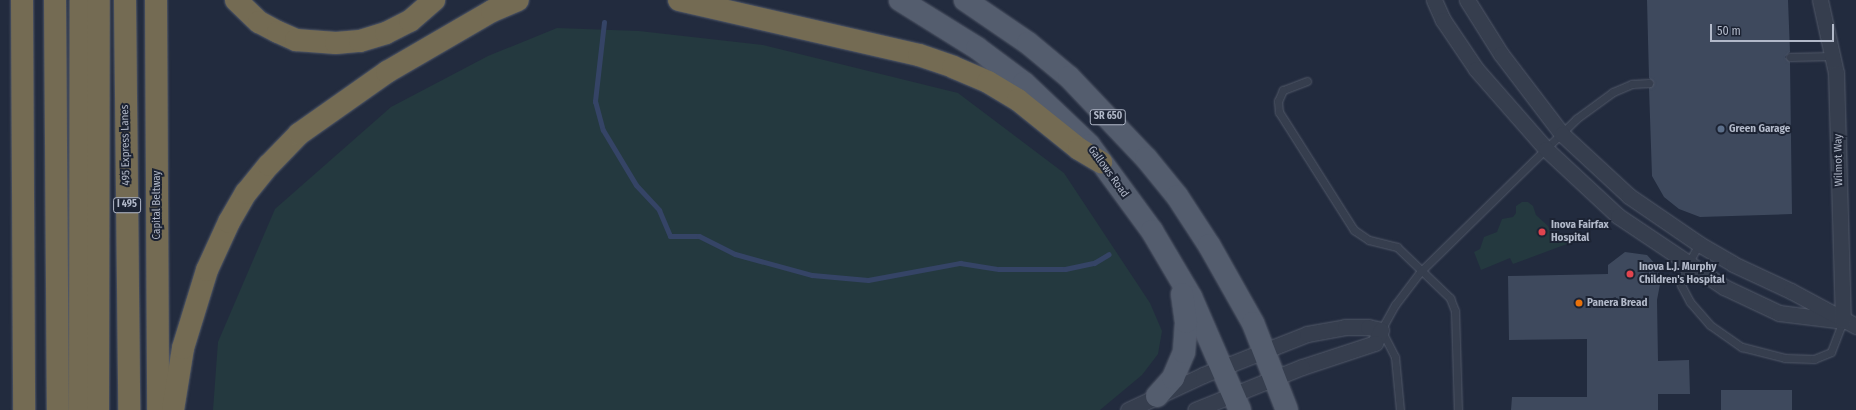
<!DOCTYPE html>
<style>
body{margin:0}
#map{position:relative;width:1856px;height:410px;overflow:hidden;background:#222b3e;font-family:"Fira Sans Condensed",sans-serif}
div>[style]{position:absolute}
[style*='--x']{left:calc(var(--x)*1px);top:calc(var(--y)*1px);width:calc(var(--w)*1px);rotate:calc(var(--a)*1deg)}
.green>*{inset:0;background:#24393f}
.stream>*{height:5px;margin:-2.5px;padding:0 2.5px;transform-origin:2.5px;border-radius:2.5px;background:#354466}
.building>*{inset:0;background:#3e495d;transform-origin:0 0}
.roads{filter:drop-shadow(0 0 1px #525969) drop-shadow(0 0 1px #525969)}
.lane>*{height:7px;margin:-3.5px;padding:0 3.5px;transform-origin:3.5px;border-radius:3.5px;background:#363e4e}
.street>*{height:15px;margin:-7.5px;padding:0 7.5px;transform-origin:7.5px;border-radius:7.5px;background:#363e4e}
.primary>*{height:22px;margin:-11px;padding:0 11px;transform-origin:11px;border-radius:11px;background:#545d6e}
.highway>*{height:22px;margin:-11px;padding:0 11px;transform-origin:11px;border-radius:11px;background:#746b53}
.dots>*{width:11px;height:11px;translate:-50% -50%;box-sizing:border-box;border:2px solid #1c2333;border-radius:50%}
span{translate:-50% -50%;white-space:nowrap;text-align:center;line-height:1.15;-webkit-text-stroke:4px #1c2333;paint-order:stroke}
.shield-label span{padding:1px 3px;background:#1c2333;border:1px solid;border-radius:3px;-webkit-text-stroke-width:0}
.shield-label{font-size:10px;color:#b2b9c9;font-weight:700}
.poi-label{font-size:11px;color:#b2b9c9;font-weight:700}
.left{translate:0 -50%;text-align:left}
.street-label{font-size:11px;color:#b2b9c9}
.scale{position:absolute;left:1710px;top:24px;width:124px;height:18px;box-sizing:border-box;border:2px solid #b2b9c9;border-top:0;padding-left:5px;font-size:12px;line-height:14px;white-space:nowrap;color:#b2b9c9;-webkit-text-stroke:3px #1c2333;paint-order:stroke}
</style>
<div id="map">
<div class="green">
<div style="clip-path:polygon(557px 28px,639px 31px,763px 45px,958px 93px,1064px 173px,1150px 303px,1162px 331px,1158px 354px,1142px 375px,1100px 410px,213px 410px,218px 342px,275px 209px,391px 107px,488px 56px)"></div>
<div style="clip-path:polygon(1522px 202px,1528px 202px,1533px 206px,1536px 215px,1548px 226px,1551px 234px,1565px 239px,1567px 244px,1513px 264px,1510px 258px,1481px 270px,1474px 252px,1480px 249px,1484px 237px,1497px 232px,1502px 219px,1513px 217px,1516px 213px,1516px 206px)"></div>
</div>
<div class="stream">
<div style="--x:604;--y:22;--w:80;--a:96.5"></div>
<div style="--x:595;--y:101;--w:30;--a:75"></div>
<div style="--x:603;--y:130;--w:64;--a:59"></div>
<div style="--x:636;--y:185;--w:34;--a:47"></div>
<div style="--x:659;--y:210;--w:28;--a:67"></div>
<div style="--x:670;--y:236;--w:29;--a:0"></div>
<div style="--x:699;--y:236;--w:40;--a:26.6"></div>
<div style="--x:735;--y:254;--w:80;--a:15.3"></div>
<div style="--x:812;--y:275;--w:56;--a:5.1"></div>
<div style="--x:868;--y:280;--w:94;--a:-10.5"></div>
<div style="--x:960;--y:263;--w:39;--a:9"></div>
<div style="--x:999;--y:269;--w:66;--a:0"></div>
<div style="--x:1065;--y:269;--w:30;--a:-12"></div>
<div style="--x:1094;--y:263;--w:17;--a:-31"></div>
</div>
<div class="building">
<div style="clip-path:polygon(1647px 0,1788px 0,1790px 52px,1785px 57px,1790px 62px,1792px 214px,1700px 217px,1679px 209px,1664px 197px,1652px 176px,1649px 88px,1654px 83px,1649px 78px)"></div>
<div style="clip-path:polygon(1625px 252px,1647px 255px,1658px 267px,1661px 279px,1657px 300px,1658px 361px,1689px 360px,1690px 394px,1658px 394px,1658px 410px,1511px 410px,1512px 397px,1587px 397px,1587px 339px,1509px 340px,1508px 276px,1608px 274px,1608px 265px)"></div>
<div style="left:1792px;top:390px;width:20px;height:71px;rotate:90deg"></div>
</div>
<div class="roads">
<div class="lane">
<div style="--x:1790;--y:57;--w:42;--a:-1.4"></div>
<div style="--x:1307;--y:81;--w:26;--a:159"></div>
<div style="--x:1283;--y:90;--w:12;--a:114"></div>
<div style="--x:1278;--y:101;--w:11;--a:85"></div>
<div style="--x:1279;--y:112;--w:140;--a:57.6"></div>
<div style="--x:1354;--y:230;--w:18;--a:34"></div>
<div style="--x:1369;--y:240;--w:29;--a:14"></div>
<div style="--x:1397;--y:247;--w:74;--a:43.9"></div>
<div style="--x:1450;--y:298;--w:14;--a:69"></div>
<div style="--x:1455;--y:311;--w:99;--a:88.3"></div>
<div style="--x:1699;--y:244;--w:23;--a:119"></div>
<div style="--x:1688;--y:264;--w:22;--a:108"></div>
<div style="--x:1681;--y:285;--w:19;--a:62"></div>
<div style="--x:1690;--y:302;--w:30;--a:49"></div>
<div style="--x:1710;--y:325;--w:39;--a:35"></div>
<div style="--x:1742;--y:347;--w:44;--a:14.3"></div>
<div style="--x:1785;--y:358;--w:29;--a:2"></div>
<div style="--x:1814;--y:359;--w:18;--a:-22"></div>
<div style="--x:1831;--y:352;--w:33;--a:-69"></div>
<div style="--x:1400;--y:410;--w:53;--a:-95.4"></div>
<div style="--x:1395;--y:357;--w:30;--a:-117"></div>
<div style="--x:1381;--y:330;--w:29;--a:-61"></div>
<div style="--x:1395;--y:305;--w:41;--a:-52.9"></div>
<div style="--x:1420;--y:272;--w:219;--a:-44.4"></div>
<div style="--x:1576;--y:119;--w:46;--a:-36.1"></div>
<div style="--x:1613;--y:92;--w:21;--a:-23"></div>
<div style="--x:1632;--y:84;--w:17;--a:-3"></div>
</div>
<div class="street">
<div style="--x:1434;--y:0;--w:22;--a:66"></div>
<div style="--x:1443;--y:20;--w:59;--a:56"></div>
<div style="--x:1476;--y:69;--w:106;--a:48.8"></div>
<div style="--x:1546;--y:149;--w:98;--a:42.9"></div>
<div style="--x:1618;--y:216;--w:128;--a:33.8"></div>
<div style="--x:1724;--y:287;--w:61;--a:25.3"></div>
<div style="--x:1779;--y:313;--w:64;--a:7.1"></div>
<div style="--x:1467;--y:0;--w:64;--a:57.8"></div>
<div style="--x:1501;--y:54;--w:101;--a:52.7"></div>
<div style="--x:1562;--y:134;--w:91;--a:42.8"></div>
<div style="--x:1629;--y:196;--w:85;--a:34.4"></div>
<div style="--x:1699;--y:244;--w:39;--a:30"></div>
<div style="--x:1733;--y:264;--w:64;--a:25"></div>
<div style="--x:1791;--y:291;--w:74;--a:28.3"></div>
<div style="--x:1820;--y:0;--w:75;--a:77.6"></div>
<div style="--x:1836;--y:73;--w:248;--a:88.4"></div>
<div style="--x:1128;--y:410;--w:83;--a:-25"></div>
<div style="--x:1203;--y:375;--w:112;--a:-21.5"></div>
<div style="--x:1307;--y:334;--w:39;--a:-10"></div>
<div style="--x:1345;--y:327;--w:23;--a:0"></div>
<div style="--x:1368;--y:327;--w:13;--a:13"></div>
<div style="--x:1381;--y:330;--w:14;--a:115"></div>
<div style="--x:1375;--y:343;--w:77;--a:161.8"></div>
<div style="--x:1302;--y:367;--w:115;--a:158.1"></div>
</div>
<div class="primary">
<div style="--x:900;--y:0;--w:91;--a:31.9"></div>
<div style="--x:977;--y:48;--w:59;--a:36.7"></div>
<div style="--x:1024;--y:83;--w:90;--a:43.6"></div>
<div style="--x:1089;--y:145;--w:107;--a:53.8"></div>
<div style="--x:1152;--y:231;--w:77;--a:59.4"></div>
<div style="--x:1191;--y:297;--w:123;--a:66.6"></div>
<div style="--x:965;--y:0;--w:76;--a:34.3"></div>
<div style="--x:1028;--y:43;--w:53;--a:39.7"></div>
<div style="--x:1069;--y:77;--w:112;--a:46.5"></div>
<div style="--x:1146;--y:158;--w:49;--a:50.8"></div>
<div style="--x:1177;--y:196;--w:59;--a:56.9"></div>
<div style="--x:1209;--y:245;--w:90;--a:60.6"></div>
<div style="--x:1253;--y:323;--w:93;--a:68.7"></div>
<div style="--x:1157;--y:396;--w:24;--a:-48"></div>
<div style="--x:1173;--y:378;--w:28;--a:-67"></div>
<div style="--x:1184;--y:352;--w:30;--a:-86"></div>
<div style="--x:1186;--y:322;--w:28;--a:-98"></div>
</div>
<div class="highway">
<div style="--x:22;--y:0;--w:410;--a:89.7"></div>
<div style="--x:55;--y:0;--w:410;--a:89.6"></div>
<div style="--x:125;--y:0;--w:410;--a:89.4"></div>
<div style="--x:156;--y:0;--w:410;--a:89.7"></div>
<div style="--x:236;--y:0;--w:32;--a:44"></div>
<div style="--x:259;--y:22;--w:21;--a:28"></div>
<div style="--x:278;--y:32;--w:20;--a:24"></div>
<div style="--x:296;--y:40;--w:40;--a:4.3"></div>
<div style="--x:336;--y:43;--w:24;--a:-5"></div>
<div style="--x:360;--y:41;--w:27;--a:-17"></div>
<div style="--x:386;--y:33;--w:27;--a:-27"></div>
<div style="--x:410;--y:21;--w:32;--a:-41"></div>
<div style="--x:679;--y:0;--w:246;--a:12.9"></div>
<div style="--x:919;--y:55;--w:36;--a:19"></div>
<div style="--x:953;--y:67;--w:38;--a:23"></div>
<div style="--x:988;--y:82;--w:35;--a:31"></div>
<div style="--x:1018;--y:100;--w:78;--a:38.8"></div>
<div style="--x:1079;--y:149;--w:26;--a:31"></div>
<div style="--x:80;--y:410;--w:410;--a:-89.9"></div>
<div style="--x:98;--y:410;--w:410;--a:-89.9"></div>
<div style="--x:173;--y:410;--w:63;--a:-80.8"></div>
<div style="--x:183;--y:348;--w:82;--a:-72.9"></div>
<div style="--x:207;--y:270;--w:53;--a:-65.4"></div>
<div style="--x:229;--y:222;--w:34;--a:-60"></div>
<div style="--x:246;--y:193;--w:36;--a:-51"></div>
<div style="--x:269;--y:165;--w:43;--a:-45.9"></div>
<div style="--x:299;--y:134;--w:108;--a:-35.2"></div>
<div style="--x:387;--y:72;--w:121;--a:-30.2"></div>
<div style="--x:492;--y:11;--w:28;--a:-23"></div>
</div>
</div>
<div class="dots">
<div style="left:1721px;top:129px;background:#5c6f8a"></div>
<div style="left:1542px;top:232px;background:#e0444e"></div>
<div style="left:1630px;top:274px;background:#e0444e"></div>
<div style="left:1579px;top:303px;background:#e8710a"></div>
</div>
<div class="shield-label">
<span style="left:1108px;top:117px">SR 650</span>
<span style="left:127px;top:205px">I 495</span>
</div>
<div class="poi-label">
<span class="left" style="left:1729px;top:129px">Green Garage</span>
<span class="left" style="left:1551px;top:232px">Inova Fairfax<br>Hospital</span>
<span class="left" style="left:1639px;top:274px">Inova L.J. Murphy<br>Children's Hospital</span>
<span class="left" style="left:1587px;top:303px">Panera Bread</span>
</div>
<div class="street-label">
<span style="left:126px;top:145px;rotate:-91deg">495 Express Lanes</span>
<span style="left:1839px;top:160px;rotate:-91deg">Wilmot Way</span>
<span style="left:1108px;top:172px;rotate:54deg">Gallows Road</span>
<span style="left:157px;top:205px;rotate:-90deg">Capital Beltway</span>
</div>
<div class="scale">50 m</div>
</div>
